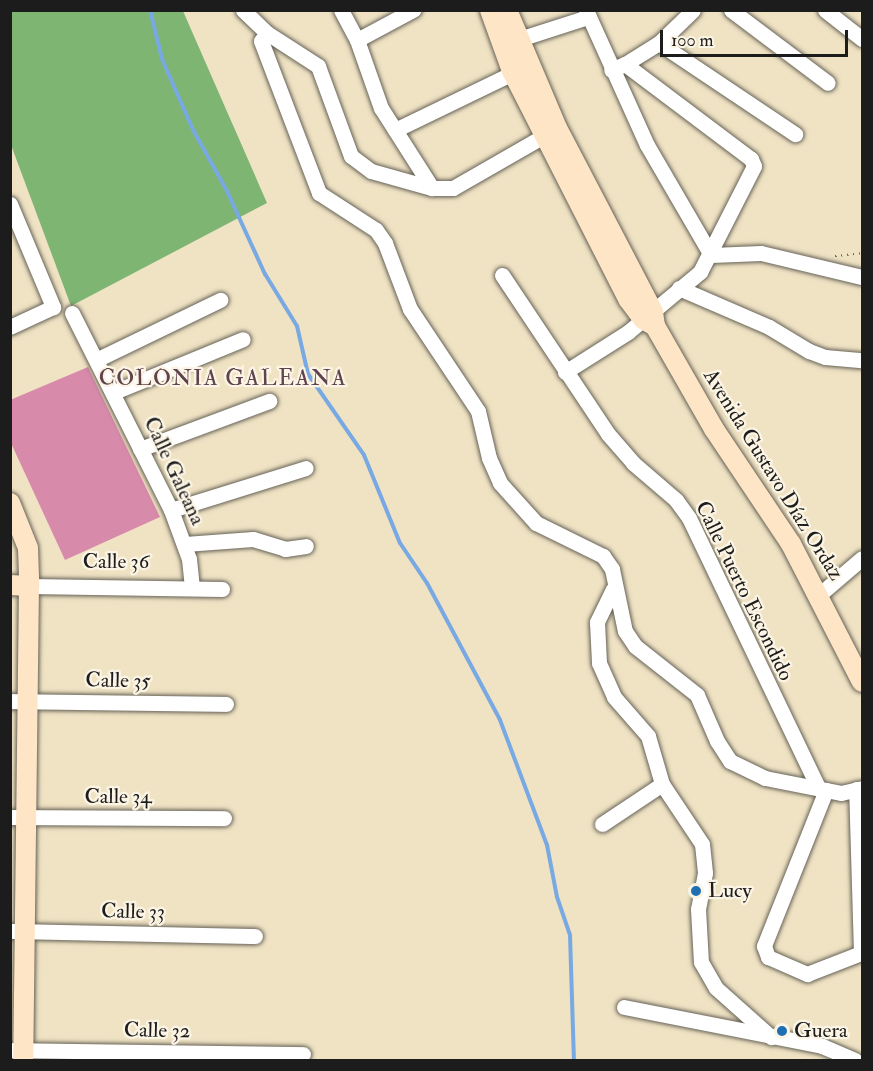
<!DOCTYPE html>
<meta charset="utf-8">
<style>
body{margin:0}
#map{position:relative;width:873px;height:1071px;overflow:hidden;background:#f0e3c4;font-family:"IM FELL Double Pica",serif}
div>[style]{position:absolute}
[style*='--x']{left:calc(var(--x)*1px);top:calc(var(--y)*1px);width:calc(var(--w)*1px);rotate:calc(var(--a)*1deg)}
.forest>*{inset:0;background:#7eb572}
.stream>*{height:4px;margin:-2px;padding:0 2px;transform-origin:2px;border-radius:2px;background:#79a9e3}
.building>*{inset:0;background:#d88aab}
.path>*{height:2px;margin-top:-1px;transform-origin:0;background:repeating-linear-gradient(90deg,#666257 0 1.5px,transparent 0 6px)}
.roads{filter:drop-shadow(0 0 2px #666257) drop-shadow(0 0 2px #666257)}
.street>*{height:15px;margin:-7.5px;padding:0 7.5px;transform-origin:7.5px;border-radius:7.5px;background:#fff}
.secondary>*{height:20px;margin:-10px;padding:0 10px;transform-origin:10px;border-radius:10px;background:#fde5c5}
.dots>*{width:16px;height:16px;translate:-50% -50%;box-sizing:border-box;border:3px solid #fcf5e5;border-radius:50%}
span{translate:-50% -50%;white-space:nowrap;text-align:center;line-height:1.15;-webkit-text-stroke:4.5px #fcf5e5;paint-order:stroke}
.street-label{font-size:21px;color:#1c1c1c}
.poi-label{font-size:21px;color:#1c1c1c}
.left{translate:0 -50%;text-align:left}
.neighbourhood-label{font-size:22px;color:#5e424e;letter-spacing:1.5px}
.frame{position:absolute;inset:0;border:12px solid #1c1c1c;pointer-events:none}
.scale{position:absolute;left:660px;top:30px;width:188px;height:27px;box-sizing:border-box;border:3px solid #1c1c1c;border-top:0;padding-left:8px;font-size:18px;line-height:21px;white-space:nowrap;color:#1c1c1c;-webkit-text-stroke:4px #fcf5e5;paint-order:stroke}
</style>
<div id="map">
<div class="forest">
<div style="clip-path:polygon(11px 10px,183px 11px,267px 203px,71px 306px,11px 145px)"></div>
</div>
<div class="stream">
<div style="--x:150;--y:10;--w:50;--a:76.2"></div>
<div style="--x:162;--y:59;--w:77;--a:66.4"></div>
<div style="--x:193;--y:130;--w:68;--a:60.8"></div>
<div style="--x:226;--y:189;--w:94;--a:65.4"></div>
<div style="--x:265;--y:274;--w:61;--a:58.4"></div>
<div style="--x:297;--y:326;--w:49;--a:77.1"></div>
<div style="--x:308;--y:374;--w:98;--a:55.3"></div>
<div style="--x:364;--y:455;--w:95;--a:67.8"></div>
<div style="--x:400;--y:543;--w:48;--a:56"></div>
<div style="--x:427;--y:583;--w:155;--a:61.9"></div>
<div style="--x:500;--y:720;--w:134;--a:69.4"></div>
<div style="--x:547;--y:845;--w:53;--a:79.1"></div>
<div style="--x:557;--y:897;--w:40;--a:71.1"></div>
<div style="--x:570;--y:935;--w:125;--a:88.2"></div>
</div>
<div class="building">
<div style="clip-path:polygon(88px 367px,160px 517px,65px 560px,10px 441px,10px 400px)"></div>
</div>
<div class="path">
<div style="--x:835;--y:256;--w:27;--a:-6"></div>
</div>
<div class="roads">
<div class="street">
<div style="--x:243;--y:10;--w:33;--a:44"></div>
<div style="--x:267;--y:33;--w:61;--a:32.9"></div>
<div style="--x:318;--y:66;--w:96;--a:69.9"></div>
<div style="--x:351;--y:156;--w:25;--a:37"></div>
<div style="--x:371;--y:171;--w:63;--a:15.6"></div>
<div style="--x:432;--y:188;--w:21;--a:0"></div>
<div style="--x:453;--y:188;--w:116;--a:-29.9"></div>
<div style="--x:341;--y:10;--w:34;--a:62"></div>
<div style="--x:357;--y:40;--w:72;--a:70.6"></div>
<div style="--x:381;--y:108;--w:95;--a:57.5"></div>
<div style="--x:586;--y:10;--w:148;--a:65.7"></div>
<div style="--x:647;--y:145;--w:127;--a:59.8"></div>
<div style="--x:731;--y:10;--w:121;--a:37"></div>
<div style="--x:825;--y:10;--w:47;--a:38.1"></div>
<div style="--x:267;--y:33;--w:10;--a:127"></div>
<div style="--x:261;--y:41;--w:163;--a:69.1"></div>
<div style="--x:319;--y:193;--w:68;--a:33"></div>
<div style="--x:376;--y:230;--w:16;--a:55"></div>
<div style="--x:385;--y:243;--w:71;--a:69.3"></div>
<div style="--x:410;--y:309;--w:123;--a:56.3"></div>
<div style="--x:478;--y:411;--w:48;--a:76.8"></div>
<div style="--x:489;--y:458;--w:27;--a:66"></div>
<div style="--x:500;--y:483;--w:54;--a:48"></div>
<div style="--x:536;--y:523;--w:75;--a:26.2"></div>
<div style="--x:603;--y:556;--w:16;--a:55"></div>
<div style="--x:612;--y:569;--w:63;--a:78.2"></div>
<div style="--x:625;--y:631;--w:18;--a:56"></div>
<div style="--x:635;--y:646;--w:79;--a:38.3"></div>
<div style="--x:697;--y:695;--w:50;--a:66.5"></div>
<div style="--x:717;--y:741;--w:24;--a:57"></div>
<div style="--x:730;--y:761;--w:39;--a:26"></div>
<div style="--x:765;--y:778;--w:77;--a:11.2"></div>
<div style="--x:841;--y:793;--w:22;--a:-13"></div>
<div style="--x:357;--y:40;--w:64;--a:-28.2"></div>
<div style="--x:510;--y:42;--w:82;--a:-17.8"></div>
<div style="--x:659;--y:43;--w:164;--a:33.8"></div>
<div style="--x:625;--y:64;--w:40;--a:-32"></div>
<div style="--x:659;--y:43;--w:47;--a:-44.1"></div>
<div style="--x:395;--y:130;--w:140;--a:-25.8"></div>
<div style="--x:10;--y:204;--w:112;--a:67.3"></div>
<div style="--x:53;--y:307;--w:47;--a:155.1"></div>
<div style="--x:711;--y:255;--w:50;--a:-2.3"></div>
<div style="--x:761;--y:253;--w:104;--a:13.4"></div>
<div style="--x:502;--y:275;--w:191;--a:56.3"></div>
<div style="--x:608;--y:434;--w:38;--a:49"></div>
<div style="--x:633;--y:463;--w:57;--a:40.7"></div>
<div style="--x:676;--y:500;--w:22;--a:54"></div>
<div style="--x:689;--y:518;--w:298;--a:64.4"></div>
<div style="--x:679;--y:288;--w:98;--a:23.4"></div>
<div style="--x:769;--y:327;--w:47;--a:31"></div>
<div style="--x:809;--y:351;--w:17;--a:21"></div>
<div style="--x:825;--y:357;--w:37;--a:5"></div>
<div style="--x:72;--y:313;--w:220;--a:63.3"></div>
<div style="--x:171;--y:510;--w:52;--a:69.8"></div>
<div style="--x:189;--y:559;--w:28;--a:84"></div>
<div style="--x:98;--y:359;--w:136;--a:-25.8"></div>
<div style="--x:565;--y:372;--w:75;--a:-32.4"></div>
<div style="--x:628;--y:332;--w:94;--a:-39.8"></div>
<div style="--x:700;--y:272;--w:119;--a:-63"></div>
<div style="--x:754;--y:166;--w:8;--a:-113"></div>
<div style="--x:751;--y:159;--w:158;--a:-143"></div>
<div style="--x:625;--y:64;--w:15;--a:157"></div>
<div style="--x:114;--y:392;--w:139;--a:-22.3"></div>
<div style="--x:140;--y:449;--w:138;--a:-20.4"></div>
<div style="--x:171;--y:510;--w:141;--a:-17.3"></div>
<div style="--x:185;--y:544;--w:68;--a:-4.2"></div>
<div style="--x:253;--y:539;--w:34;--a:17"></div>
<div style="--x:285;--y:549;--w:21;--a:-8"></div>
<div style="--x:29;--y:586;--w:193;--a:0.9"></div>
<div style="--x:613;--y:589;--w:37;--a:116"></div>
<div style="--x:597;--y:622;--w:41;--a:87.2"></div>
<div style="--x:599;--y:663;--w:37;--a:66"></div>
<div style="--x:614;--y:697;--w:52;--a:48.9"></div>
<div style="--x:648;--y:736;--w:50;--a:73.7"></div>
<div style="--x:662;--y:784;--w:72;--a:56.3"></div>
<div style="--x:702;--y:844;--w:29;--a:84"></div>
<div style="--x:705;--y:873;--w:37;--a:101"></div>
<div style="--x:698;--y:909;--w:53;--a:86.8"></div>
<div style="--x:701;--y:962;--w:30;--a:60"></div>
<div style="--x:716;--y:988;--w:74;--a:41.7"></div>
<div style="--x:820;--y:594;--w:55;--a:-40.6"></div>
<div style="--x:10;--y:701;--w:216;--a:0.8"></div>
<div style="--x:826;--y:790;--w:168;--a:111.7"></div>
<div style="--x:764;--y:946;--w:12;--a:70"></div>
<div style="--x:768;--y:957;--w:43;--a:23.6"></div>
<div style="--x:807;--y:974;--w:58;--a:-21.3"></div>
<div style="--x:861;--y:953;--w:164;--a:-91.7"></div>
<div style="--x:10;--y:817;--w:214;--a:0.3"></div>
<div style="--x:602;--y:824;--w:72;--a:-33.7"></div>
<div style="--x:10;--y:931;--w:245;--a:1.2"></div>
<div style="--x:624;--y:1007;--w:202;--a:11.1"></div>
<div style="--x:822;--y:1046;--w:36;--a:23"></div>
<div style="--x:10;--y:1050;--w:293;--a:0.8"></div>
</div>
<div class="secondary">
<div style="--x:490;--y:10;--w:65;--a:70.2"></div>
<div style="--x:512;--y:71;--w:256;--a:63"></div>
<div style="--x:628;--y:299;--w:25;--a:53"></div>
<div style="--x:643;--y:319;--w:14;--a:30"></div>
<div style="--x:507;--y:10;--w:128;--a:67"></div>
<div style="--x:557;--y:128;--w:208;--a:62.4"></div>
<div style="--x:653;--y:312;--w:14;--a:82"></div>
<div style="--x:655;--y:326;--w:119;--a:60.2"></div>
<div style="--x:714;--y:429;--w:138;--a:56.2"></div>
<div style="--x:791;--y:544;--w:155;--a:62.8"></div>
<div style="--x:10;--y:503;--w:48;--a:68.2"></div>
<div style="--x:28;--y:548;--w:38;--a:88"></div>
<div style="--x:29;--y:586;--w:474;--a:90.7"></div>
<div style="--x:10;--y:585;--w:19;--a:3"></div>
</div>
</div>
<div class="dots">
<div style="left:696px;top:891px;background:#1f6fb2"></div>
<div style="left:782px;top:1031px;background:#1f6fb2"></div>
</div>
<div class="street-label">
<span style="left:174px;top:471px;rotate:65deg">Calle Galeana</span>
<span style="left:773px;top:475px;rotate:58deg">Avenida Gustavo Díaz Ordaz</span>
<span style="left:116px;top:562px">Calle 36</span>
<span style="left:744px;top:591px;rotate:64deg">Calle Puerto Escondido</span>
<span style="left:118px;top:681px;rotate:1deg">Calle 35</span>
<span style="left:118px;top:797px">Calle 34</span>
<span style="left:133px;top:912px;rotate:1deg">Calle 33</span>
<span style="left:157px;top:1031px;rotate:1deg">Calle 32</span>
</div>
<div class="poi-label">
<span class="left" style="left:708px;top:891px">Lucy</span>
<span class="left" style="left:794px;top:1031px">Guera</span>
</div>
<div class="neighbourhood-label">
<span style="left:223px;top:379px">COLONIA GALEANA</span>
</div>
<div class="frame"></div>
<div class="scale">100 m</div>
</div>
